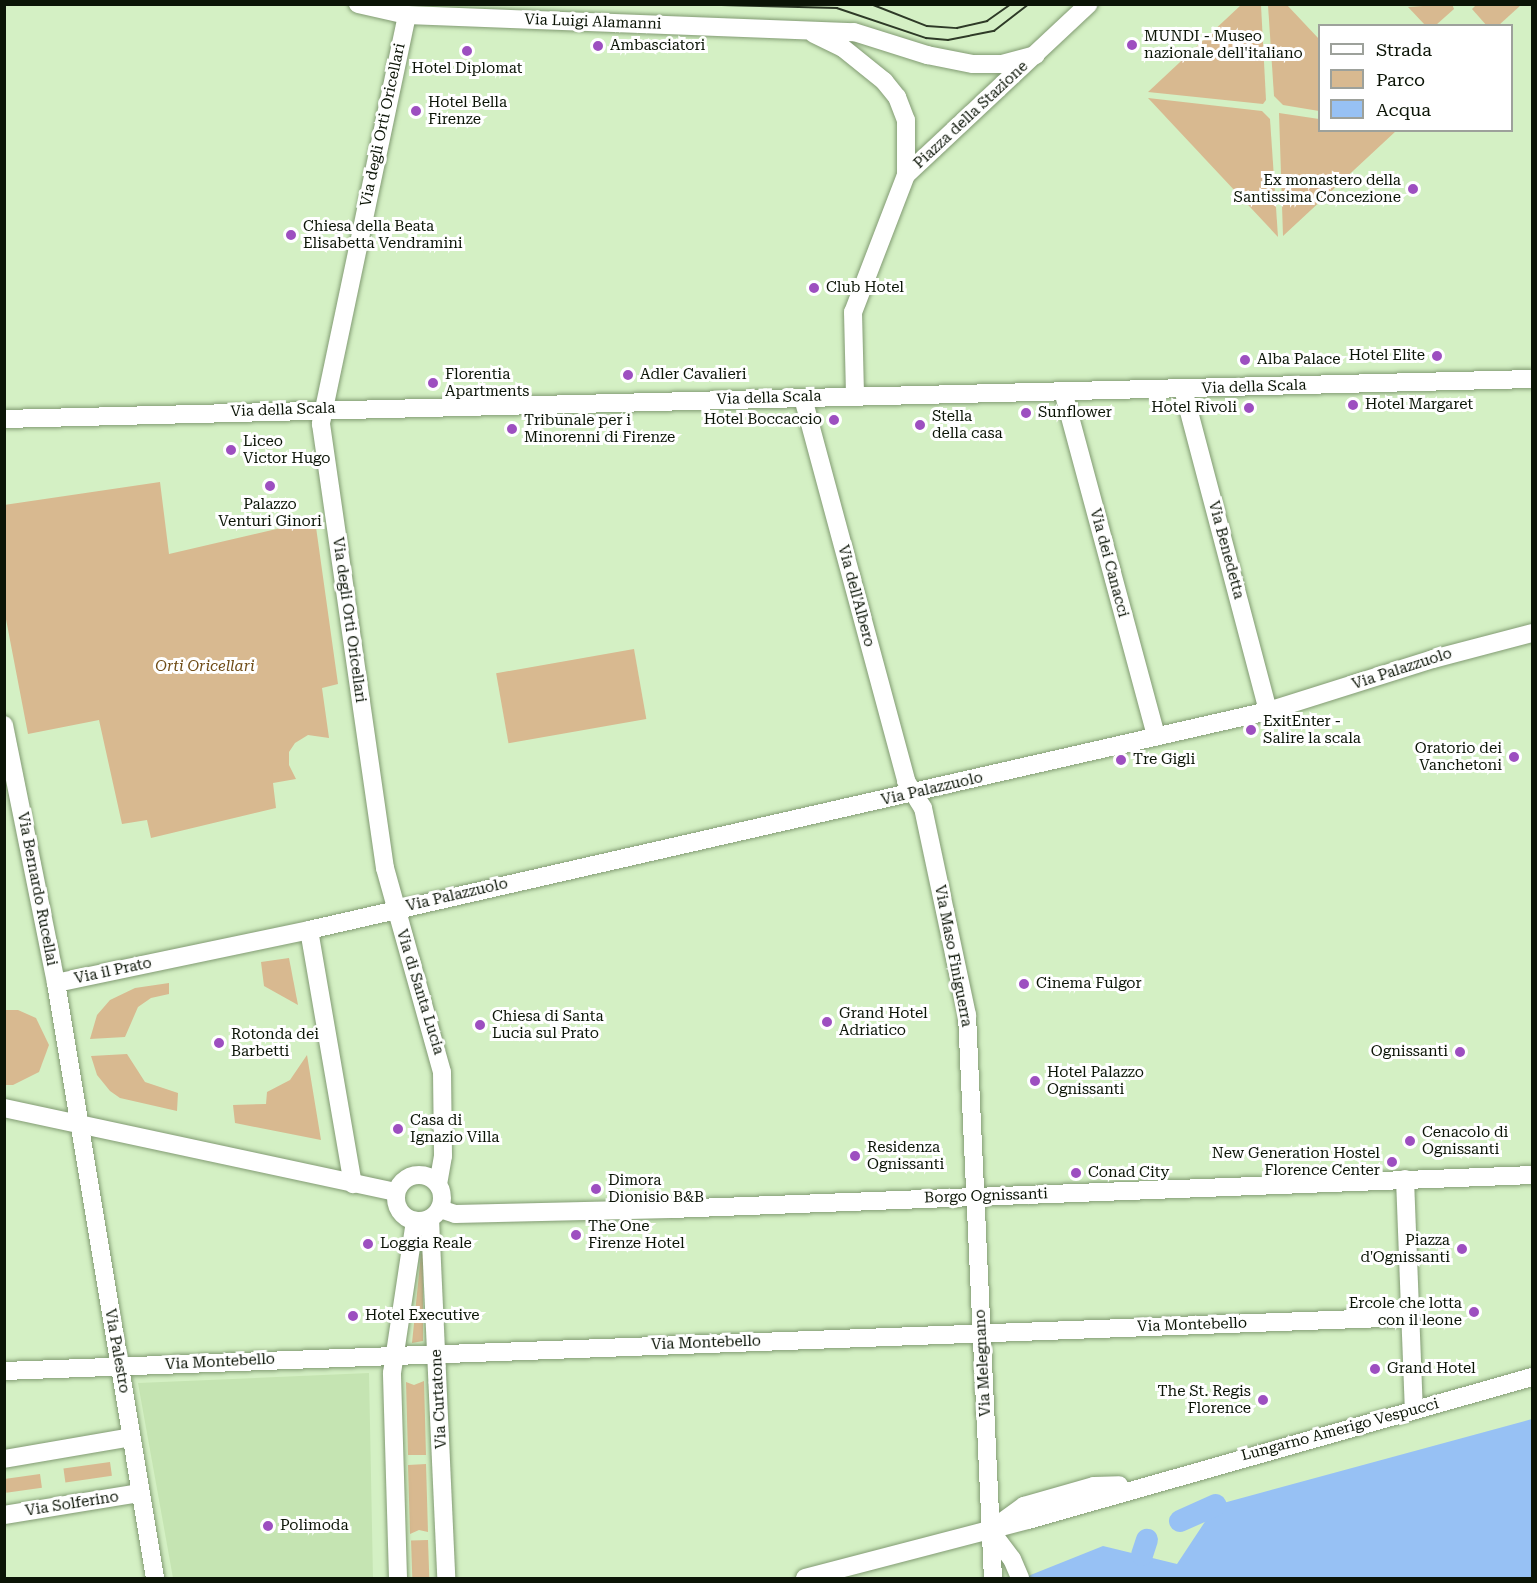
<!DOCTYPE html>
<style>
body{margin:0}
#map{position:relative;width:1537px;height:1583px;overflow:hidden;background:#d4f0c4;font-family:"Roboto Serif",serif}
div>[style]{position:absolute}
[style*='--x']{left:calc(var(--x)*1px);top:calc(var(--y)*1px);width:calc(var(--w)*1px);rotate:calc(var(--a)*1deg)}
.built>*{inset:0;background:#c5e4b2}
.green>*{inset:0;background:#d8b990;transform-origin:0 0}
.water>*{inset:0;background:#97c1f4}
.canal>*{height:22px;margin:-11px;padding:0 11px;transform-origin:11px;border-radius:11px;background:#97c1f4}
.roads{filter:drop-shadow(0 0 2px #829b73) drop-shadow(0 0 2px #829b73)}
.street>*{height:18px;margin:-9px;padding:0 9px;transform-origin:9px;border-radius:9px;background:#fff}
.street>.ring{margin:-9px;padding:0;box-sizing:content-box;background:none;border:18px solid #fff;border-radius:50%}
.tram>*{height:1.5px;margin:-0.75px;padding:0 0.75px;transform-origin:0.75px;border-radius:0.75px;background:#2e3a27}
.dots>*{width:16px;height:16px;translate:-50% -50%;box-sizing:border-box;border:3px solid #fff;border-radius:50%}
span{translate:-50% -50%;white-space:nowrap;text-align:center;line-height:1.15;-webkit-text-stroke:6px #fff;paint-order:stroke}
.street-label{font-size:15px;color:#0b1406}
.poi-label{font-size:15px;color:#0b1406}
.left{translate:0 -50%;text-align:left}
.right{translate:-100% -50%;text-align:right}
.park-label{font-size:15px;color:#6e4b15;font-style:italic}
.frame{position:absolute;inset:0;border:6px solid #0b1406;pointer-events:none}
.legend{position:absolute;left:1318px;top:24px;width:195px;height:108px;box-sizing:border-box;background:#fff;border:2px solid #9da19b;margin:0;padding:8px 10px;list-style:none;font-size:18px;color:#0b1406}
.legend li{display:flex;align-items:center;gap:12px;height:30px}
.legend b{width:30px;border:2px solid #9da19b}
</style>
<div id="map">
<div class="built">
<div style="clip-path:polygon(369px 1373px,373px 1578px,173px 1578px,138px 1383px)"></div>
</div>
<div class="green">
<div style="clip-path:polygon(1452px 4px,1454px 9px,1436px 25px,1425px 25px,1408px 7px)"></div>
<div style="clip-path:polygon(1241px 5px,1261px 5px,1266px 100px,1263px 104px,1148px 92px)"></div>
<div style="clip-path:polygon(1268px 5px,1287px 5px,1319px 39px,1319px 111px,1283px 105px,1274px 96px)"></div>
<div style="clip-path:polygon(1476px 5px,1521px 4px,1521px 5px,1499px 25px,1487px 26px,1472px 9px)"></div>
<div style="clip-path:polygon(1148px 98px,1262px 111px,1270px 119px,1278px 237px)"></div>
<div style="clip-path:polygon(1279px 113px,1319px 119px,1320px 130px,1396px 131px,1283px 236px)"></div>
<div style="clip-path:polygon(160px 482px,169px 554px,315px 520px,338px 684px,322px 688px,329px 738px,308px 735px,295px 743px,289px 752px,289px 765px,296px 779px,273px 783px,276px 808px,151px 838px,147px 820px,122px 824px,99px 720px,28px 734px,5px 614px,4px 505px)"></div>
<div style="left:634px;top:649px;width:71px;height:140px;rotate:80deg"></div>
<div style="clip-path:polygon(289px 958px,298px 1005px,264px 986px,261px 962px)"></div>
<div style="clip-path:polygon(169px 983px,169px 994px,151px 998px,138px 1007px,125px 1037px,90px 1039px,97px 1015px,110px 1000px,135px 988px)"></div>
<div style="clip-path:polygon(4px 1010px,18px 1010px,36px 1018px,49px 1045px,39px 1072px,13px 1085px,5px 1085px)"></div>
<div style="clip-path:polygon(127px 1054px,145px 1082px,178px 1093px,177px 1111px,120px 1098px,110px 1091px,97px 1075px,91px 1056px)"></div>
<div style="clip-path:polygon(307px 1055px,321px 1140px,235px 1123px,233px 1105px,266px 1104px,267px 1092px,290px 1080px)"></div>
<div style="clip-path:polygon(423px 1252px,423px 1341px,412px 1343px,421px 1254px)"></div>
<div style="clip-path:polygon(424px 1381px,426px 1455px,408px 1455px,406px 1382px,414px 1385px)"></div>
<div style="left:110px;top:1462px;width:14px;height:47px;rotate:82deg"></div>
<div style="clip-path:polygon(426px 1464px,428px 1532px,419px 1530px,410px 1534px,408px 1465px)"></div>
<div style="left:40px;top:1474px;width:14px;height:36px;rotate:82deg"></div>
<div style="left:428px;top:1540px;width:38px;height:17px;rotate:88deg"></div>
</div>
<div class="water">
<div style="clip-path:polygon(1532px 1419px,1532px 1578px,1023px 1578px,1103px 1546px,1177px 1564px,1216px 1505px)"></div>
</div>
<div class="canal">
<div style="--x:1180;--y:1521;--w:39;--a:-24"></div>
<div style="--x:1142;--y:1555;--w:16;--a:-72"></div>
</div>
<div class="roads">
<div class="street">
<div style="--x:358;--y:4;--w:50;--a:12.7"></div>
<div style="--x:407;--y:15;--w:447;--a:2.2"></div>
<div style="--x:854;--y:32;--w:77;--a:17.5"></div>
<div style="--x:927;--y:55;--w:47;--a:11.1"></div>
<div style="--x:973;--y:64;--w:29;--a:0"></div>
<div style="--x:1002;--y:64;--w:35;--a:-15"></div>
<div style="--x:407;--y:15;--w:418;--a:101.9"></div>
<div style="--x:321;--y:424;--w:449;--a:81.8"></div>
<div style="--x:385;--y:868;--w:212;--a:74.4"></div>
<div style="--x:442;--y:1072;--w:84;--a:89.3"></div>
<div style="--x:443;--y:1156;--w:28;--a:100"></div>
<div style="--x:814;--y:34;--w:32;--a:26"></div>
<div style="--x:843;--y:48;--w:53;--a:38.8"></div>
<div style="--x:884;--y:81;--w:21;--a:51"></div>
<div style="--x:897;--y:97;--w:25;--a:69"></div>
<div style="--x:906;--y:120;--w:55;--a:90"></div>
<div style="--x:906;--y:175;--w:147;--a:111.1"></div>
<div style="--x:853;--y:312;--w:83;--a:88.6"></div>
<div style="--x:906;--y:175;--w:250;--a:-43.1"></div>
<div style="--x:1183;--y:389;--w:333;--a:75.2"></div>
<div style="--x:1063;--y:391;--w:357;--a:74.9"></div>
<div style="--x:803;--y:398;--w:397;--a:74.9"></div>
<div style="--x:906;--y:781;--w:32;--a:58"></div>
<div style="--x:923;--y:808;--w:212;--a:78"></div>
<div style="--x:967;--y:1015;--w:564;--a:87.36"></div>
<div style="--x:4;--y:419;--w:1529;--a:-1.5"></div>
<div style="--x:4;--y:725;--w:263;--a:78.6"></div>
<div style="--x:56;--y:983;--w:603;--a:80.55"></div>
<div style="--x:309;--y:930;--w:258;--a:80.2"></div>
<div style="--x:56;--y:983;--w:258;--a:-11.8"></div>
<div style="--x:309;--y:930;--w:984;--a:-12.86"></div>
<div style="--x:1268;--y:711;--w:173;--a:-17.5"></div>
<div style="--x:1433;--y:659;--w:102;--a:-14.7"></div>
<div style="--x:4;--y:1108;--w:401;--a:12.1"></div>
<div class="ring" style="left:396px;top:1175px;width:28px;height:28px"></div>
<div style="--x:1405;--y:1179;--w:230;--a:87.8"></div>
<div style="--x:440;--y:1209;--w:16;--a:18"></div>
<div style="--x:455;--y:1214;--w:216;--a:-1.3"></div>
<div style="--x:671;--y:1209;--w:862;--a:-2.26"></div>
<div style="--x:430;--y:1219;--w:359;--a:87.4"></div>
<div style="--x:4;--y:1371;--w:1405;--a:-2.2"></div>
<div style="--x:4;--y:1459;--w:129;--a:-9.8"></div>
<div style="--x:4;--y:1515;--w:138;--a:-9.2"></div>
<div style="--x:999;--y:1524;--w:31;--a:-36"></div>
<div style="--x:1024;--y:1506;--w:73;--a:-15.9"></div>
<div style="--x:1094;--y:1486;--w:25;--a:-2"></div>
<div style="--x:990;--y:1530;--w:36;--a:53"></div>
<div style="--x:1012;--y:1559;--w:21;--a:67"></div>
<div style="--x:398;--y:1578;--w:205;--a:-91.7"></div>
<div style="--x:392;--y:1373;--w:154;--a:-81.4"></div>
<div style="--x:805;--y:1578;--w:230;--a:-14.6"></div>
<div style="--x:1028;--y:1520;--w:524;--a:-15.84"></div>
</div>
</div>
<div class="tram">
<div style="--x:683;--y:4;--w:154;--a:1.5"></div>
<div style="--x:837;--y:8;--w:94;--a:18.6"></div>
<div style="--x:926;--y:38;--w:22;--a:5"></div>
<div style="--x:948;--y:40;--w:47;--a:-11.1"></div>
<div style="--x:994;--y:31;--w:44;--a:-37.6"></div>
<div style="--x:871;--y:4;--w:60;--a:21.4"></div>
<div style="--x:927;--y:26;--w:30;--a:4"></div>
<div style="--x:957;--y:28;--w:31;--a:-13"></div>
<div style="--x:987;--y:21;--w:29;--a:-35"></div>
</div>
<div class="dots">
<div style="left:1132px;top:45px;background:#9d4fc0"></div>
<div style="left:598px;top:46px;background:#9d4fc0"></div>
<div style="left:467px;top:51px;background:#9d4fc0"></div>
<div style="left:416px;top:111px;background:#9d4fc0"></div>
<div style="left:1413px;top:189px;background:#9d4fc0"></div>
<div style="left:291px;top:235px;background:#9d4fc0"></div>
<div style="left:814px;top:288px;background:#9d4fc0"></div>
<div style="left:1437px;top:356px;background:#9d4fc0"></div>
<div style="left:1245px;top:360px;background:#9d4fc0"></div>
<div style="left:628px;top:375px;background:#9d4fc0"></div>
<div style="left:433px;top:383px;background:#9d4fc0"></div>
<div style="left:1353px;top:405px;background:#9d4fc0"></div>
<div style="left:1249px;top:408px;background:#9d4fc0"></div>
<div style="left:1026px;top:413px;background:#9d4fc0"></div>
<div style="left:834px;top:420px;background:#9d4fc0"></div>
<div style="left:920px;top:425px;background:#9d4fc0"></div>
<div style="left:512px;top:429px;background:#9d4fc0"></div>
<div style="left:231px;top:450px;background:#9d4fc0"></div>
<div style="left:270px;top:486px;background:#9d4fc0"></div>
<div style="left:1251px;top:730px;background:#9d4fc0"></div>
<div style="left:1514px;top:757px;background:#9d4fc0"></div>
<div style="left:1121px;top:760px;background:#9d4fc0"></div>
<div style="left:1024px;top:984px;background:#9d4fc0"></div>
<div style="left:827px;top:1022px;background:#9d4fc0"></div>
<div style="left:480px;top:1025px;background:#9d4fc0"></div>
<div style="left:219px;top:1043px;background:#9d4fc0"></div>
<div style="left:1460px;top:1052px;background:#9d4fc0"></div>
<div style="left:1035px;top:1081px;background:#9d4fc0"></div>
<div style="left:398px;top:1129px;background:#9d4fc0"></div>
<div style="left:1410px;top:1141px;background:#9d4fc0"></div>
<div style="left:855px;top:1156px;background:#9d4fc0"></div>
<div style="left:1392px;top:1162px;background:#9d4fc0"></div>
<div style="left:1076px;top:1173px;background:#9d4fc0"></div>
<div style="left:596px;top:1189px;background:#9d4fc0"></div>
<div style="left:576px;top:1235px;background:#9d4fc0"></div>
<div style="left:368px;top:1244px;background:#9d4fc0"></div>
<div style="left:1462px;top:1249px;background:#9d4fc0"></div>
<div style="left:1474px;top:1312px;background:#9d4fc0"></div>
<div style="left:353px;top:1316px;background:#9d4fc0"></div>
<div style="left:1375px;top:1369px;background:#9d4fc0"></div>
<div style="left:1263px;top:1400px;background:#9d4fc0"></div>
<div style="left:268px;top:1526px;background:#9d4fc0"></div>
</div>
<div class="street-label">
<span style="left:593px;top:22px;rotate:2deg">Via Luigi Alamanni</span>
<span style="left:971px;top:115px;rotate:-43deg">Piazza della Stazione</span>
<span style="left:383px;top:125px;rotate:-78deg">Via degli Orti Oricellari</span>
<span style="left:1254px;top:387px;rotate:-2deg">Via della Scala</span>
<span style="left:769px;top:398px;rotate:-2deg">Via della Scala</span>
<span style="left:283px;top:410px;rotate:-2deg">Via della Scala</span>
<span style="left:1226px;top:550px;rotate:75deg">Via Benedetta</span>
<span style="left:1109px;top:563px;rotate:75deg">Via dei Canacci</span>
<span style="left:856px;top:596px;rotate:75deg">Via dell'Albero</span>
<span style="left:349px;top:620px;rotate:82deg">Via degli Orti Oricellari</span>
<span style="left:1402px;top:669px;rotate:-18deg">Via Palazzuolo</span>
<span style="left:932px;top:789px;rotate:-13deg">Via Palazzuolo</span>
<span style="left:37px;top:889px;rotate:79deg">Via Bernardo Rucellai</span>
<span style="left:457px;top:895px;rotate:-13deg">Via Palazzuolo</span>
<span style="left:953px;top:956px;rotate:79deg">Via Maso Finiguerra</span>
<span style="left:113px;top:971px;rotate:-12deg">Via il Prato</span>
<span style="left:420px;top:992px;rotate:73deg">Via di Santa Lucia</span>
<span style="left:986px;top:1196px;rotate:-2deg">Borgo Ognissanti</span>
<span style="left:1192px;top:1325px;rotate:-2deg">Via Montebello</span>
<span style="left:706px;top:1343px;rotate:-2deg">Via Montebello</span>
<span style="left:117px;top:1351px;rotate:80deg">Via Palestro</span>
<span style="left:220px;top:1362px;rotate:-3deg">Via Montebello</span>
<span style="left:983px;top:1363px;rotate:-93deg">Via Melegnano</span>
<span style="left:439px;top:1399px;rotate:-93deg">Via Curtatone</span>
<span style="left:1340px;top:1430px;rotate:-15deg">Lungarno Amerigo Vespucci</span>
<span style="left:72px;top:1504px;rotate:-9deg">Via Solferino</span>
</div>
<div class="poi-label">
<span class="left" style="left:1144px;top:45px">MUNDI - Museo<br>nazionale dell'italiano</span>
<span class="left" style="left:610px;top:46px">Ambasciatori</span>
<span style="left:467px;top:69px">Hotel Diplomat</span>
<span class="left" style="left:428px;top:111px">Hotel Bella<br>Firenze</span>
<span class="right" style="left:1401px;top:189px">Ex monastero della<br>Santissima Concezione</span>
<span class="left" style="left:303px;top:235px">Chiesa della Beata<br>Elisabetta Vendramini</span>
<span class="left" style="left:826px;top:288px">Club Hotel</span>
<span class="right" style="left:1425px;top:356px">Hotel Elite</span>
<span class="left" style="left:1257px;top:360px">Alba Palace</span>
<span class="left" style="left:445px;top:383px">Florentia<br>Apartments</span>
<span class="left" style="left:640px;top:375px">Adler Cavalieri</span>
<span class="left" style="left:1365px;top:405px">Hotel Margaret</span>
<span class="right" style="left:1237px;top:408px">Hotel Rivoli</span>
<span class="left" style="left:1038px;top:413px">Sunflower</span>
<span class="left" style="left:932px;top:425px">Stella<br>della casa</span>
<span class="left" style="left:524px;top:429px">Tribunale per i<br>Minorenni di Firenze</span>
<span class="right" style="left:822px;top:420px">Hotel Boccaccio</span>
<span class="left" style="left:243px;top:450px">Liceo<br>Victor Hugo</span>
<span style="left:270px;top:513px">Palazzo<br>Venturi Ginori</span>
<span class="left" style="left:1263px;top:730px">ExitEnter -<br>Salire la scala</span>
<span class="right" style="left:1502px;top:757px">Oratorio dei<br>Vanchetoni</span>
<span class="left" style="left:1133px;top:760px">Tre Gigli</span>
<span class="left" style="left:1036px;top:984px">Cinema Fulgor</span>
<span class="left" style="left:839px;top:1022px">Grand Hotel<br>Adriatico</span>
<span class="left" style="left:492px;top:1025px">Chiesa di Santa<br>Lucia sul Prato</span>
<span class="left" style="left:231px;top:1043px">Rotonda dei<br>Barbetti</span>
<span class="right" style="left:1448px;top:1052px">Ognissanti</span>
<span class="left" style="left:1047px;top:1081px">Hotel Palazzo<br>Ognissanti</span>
<span class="left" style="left:410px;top:1129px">Casa di<br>Ignazio Villa</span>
<span class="left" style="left:1422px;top:1141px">Cenacolo di<br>Ognissanti</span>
<span class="left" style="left:867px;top:1156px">Residenza<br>Ognissanti</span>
<span class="right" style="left:1380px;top:1162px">New Generation Hostel<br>Florence Center</span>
<span class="left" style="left:1088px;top:1173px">Conad City</span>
<span class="left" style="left:608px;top:1189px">Dimora<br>Dionisio B&amp;B</span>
<span class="left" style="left:588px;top:1235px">The One<br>Firenze Hotel</span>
<span class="right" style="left:1450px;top:1249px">Piazza<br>d'Ognissanti</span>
<span class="left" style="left:380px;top:1244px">Loggia Reale</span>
<span class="right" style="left:1462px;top:1312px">Ercole che lotta<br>con il leone</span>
<span class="left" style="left:365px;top:1316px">Hotel Executive</span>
<span class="left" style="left:1387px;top:1369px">Grand Hotel</span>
<span class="right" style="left:1251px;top:1400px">The St. Regis<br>Florence</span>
<span class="left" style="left:280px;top:1526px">Polimoda</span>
</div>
<div class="park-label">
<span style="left:205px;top:667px">Orti Oricellari</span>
</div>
<div class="frame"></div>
<ul class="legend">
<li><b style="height:8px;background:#fff"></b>Strada</li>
<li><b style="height:16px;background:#d8b990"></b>Parco</li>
<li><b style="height:16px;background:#97c1f4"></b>Acqua</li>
</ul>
</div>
